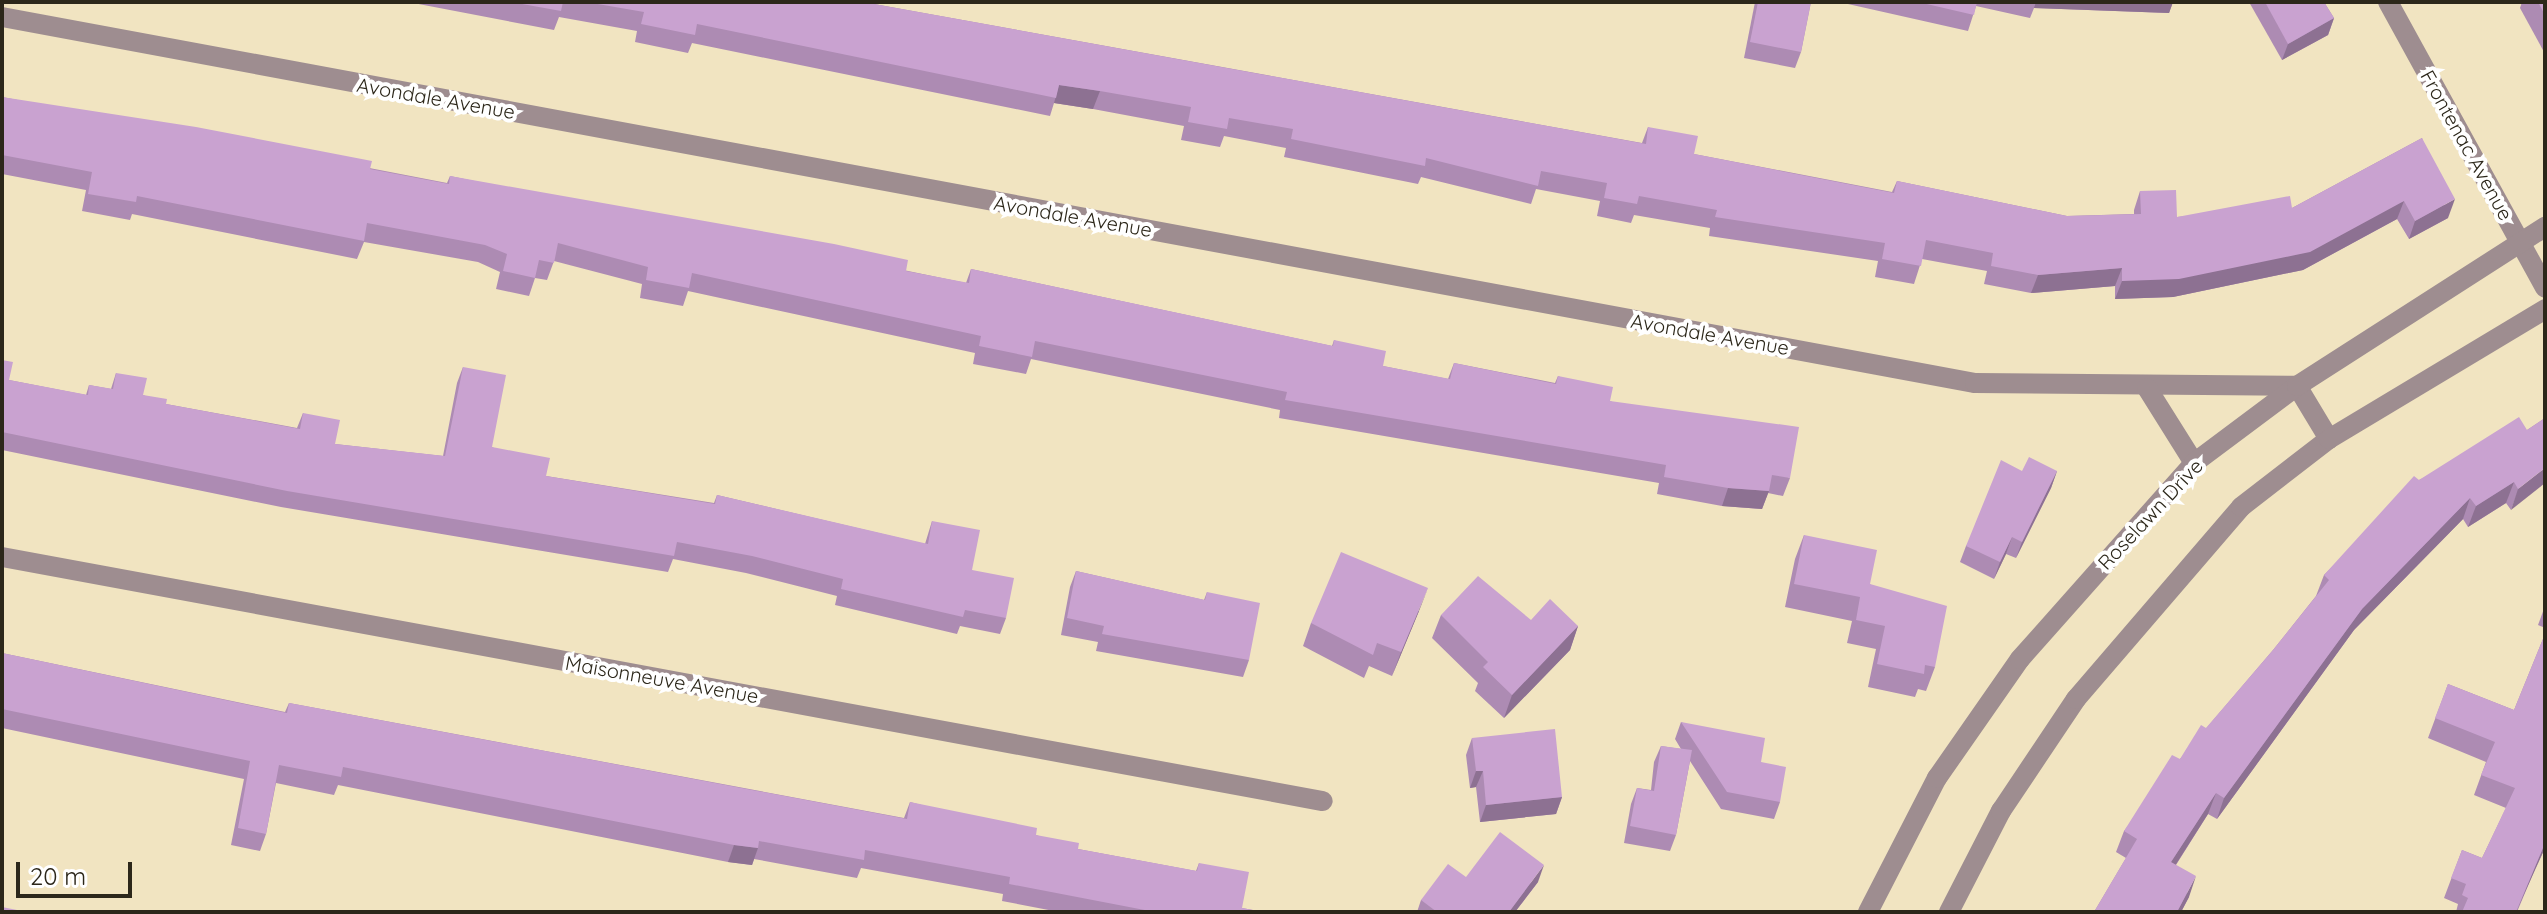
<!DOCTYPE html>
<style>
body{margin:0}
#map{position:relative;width:2547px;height:914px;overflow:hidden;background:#f1e4c1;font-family:Quicksand,sans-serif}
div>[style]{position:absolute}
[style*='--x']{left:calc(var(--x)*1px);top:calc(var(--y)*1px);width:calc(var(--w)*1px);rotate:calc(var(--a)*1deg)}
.street>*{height:20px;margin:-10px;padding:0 10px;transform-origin:10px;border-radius:10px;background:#9e8d90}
.wall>*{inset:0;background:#ad8bb3}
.shaded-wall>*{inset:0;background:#8d7192}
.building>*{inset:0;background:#c9a2d0}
span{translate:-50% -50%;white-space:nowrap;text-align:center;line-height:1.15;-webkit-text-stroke:8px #fff;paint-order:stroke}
.street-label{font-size:20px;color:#2c271a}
.frame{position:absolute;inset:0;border:4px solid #2c271a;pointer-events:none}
.scale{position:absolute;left:16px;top:862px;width:116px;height:36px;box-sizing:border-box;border:4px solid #2c271a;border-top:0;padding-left:10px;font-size:24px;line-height:28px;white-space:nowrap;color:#2c271a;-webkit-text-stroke:6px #fff;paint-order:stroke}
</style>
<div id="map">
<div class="street">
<div style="--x:2388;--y:2;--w:326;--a:61.2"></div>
<div style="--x:2;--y:17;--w:2007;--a:10.51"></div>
<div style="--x:1975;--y:383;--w:322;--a:0.5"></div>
<div style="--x:2297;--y:386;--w:62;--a:58.9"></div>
<div style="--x:2147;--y:388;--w:89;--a:57.9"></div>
<div style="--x:2;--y:557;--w:1343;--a:10.47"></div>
<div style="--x:1868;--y:912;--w:151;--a:-62.8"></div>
<div style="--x:1937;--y:778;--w:145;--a:-55.1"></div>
<div style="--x:2020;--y:659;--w:262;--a:-48.4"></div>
<div style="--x:2194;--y:463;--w:129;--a:-36.8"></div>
<div style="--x:2297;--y:386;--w:295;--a:-32.7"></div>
<div style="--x:1949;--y:912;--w:114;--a:-62.8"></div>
<div style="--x:2001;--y:811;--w:135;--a:-56.2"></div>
<div style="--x:2076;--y:699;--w:253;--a:-49.3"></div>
<div style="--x:2241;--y:507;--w:111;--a:-37.7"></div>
<div style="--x:2329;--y:439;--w:252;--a:-31"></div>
</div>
<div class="wall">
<div style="clip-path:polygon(408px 2px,863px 2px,1642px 143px,1648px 127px,1694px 154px,1892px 192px,1897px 181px,2067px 216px,2134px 214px,2134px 210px,2140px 191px,2177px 217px,2292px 208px,2422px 138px,2448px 218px,2409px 239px,2397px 219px,2303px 270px,2173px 297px,2115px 299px,2115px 286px,2031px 293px,1984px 284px,1987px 271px,1922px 259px,1914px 284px,1875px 277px,1878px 261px,1709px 236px,1710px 228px,1634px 215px,1631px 223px,1597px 216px,1600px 201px,1536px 189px,1531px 204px,1421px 177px,1418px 184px,1284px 157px,1286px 148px,1224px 136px,1220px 147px,1181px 140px,1184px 126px,1093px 109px,1054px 103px,1050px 116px,692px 43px,688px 53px,635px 42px,637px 31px,559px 17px,554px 30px)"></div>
<div style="clip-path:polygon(1755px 2px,1811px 2px,1801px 52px,1795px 68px,1744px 58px)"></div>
<div style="clip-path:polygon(1839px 2px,2173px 2px,2169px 13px,2034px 8px,2030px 18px,1976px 6px,1968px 31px)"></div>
<div style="clip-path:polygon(2249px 2px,2324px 2px,2334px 18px,2328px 35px,2282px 60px)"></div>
<div style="clip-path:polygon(2522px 2px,2545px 2px,2544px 52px,2520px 8px)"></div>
<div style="clip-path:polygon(2px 97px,447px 183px,450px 176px,966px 283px,971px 269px,1332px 346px,1334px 340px,1383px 366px,1448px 379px,1454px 363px,1555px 383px,1558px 376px,1610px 401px,1790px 478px,1783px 496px,1768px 493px,1762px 509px,1722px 506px,1657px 494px,1659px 483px,1279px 418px,1280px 410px,1031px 359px,1026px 374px,973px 364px,975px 353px,688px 291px,683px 306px,640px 298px,642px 284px,554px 261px,547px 280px,535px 278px,529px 296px,496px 289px,500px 272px,478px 262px,364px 242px,357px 259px,132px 214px,130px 220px,82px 211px,86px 190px,2px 174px)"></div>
<div style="clip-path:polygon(2px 360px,9px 380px,86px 395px,89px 385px,111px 389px,116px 373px,143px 395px,166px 404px,297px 428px,303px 413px,335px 444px,443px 456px,457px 383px,463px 367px,492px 447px,546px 476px,714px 503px,717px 495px,925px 544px,932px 521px,972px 570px,1006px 618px,1000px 634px,960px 626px,957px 634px,835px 605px,837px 596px,746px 573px,673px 559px,668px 572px,281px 507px,2px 450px)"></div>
<div style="clip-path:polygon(2545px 418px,2511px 510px,2506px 503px,2468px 527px,2463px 519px,2354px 630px,2217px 819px,2208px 814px,2176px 865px,2189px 897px,2181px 912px,2094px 912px,2126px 858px,2116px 852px,2124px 831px,2180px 759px,2273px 650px,2316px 596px,2324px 575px,2419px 480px,2527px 430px)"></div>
<div style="clip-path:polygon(2022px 471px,2057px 471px,2051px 488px,2016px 558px,2006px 554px,1994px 579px,1960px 562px,1966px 546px)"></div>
<div style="clip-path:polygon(1804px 535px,1870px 584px,1935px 667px,1926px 691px,1918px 689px,1915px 697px,1868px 687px,1876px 649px,1847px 643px,1852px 621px,1785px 607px,1795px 559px)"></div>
<div style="clip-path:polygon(1076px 571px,1204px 600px,1207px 592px,1249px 660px,1243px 677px,1096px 651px,1098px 642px,1061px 635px,1070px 587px)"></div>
<div style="clip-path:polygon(2545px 606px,2545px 628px,2538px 625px)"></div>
<div style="clip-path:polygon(1419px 611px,1392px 676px,1369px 666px,1364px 678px,1303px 646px,1311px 623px)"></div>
<div style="clip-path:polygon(1441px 615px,1531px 620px,1578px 626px,1570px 650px,1504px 718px,1475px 691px,1478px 683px,1432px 638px)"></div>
<div style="clip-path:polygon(2545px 634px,2545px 848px,2536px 867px,2517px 912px,2456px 912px,2458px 904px,2444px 898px,2462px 850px,2482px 858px,2506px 808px,2474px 795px,2486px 762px,2428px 738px,2448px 684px,2514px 710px)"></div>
<div style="clip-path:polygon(2px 653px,285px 712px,289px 703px,904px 818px,910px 802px,1036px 835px,1078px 849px,1196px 871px,1199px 863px,1242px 908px,1264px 912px,1059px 912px,1002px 901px,1003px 894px,861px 868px,857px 878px,754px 859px,752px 865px,728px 862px,338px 785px,334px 795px,276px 783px,266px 834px,260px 851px,231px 845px,244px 779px,2px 728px)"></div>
<div style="clip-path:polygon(1681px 722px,1761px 762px,1780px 802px,1774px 819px,1721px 809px,1690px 761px,1676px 835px,1670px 851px,1624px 843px,1631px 804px,1637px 788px,1651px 790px,1654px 762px,1661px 746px,1681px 749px,1675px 739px)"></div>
<div style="clip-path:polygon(1472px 738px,1562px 797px,1556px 814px,1480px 822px,1476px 787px,1470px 788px,1466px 755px)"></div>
<div style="clip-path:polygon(1538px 882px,1515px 912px,1417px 912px,1421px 900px)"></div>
</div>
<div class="shaded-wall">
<div style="clip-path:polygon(2036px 2px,2173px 2px,2169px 13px,2034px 8px)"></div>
<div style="clip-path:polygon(2334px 18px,2328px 35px,2282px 60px,2288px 44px)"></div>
<div style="clip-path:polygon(1059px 85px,1100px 91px,1093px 109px,1054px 103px)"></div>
<div style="clip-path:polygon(2455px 199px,2448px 218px,2409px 239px,2415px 221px)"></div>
<div style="clip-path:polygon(2404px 201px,2397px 219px,2303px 270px,2173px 297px,2115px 299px,2122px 281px)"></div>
<div style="clip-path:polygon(2122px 268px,2115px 286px,2031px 293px,2038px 275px)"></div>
<div style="clip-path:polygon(2545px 468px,2545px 483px,2511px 510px,2518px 489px)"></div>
<div style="clip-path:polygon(2057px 471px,2051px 488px,2016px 558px,2022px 542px)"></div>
<div style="clip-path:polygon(2514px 482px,2506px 503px,2468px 527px,2476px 506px)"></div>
<div style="clip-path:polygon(1728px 488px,1769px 491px,1762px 509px,1722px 506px)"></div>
<div style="clip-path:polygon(2470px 498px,2463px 519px,2354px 630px,2217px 819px,2224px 798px,2362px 609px)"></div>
<div style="clip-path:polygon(2012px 537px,2006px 554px,1994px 579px,2000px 562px)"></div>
<div style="clip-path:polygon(1428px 588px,1419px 611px,1392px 676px,1401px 652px)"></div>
<div style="clip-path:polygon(1578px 626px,1570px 650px,1504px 718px,1512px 695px)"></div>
<div style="clip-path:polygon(1476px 771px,1483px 771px,1476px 787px,1470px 788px)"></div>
<div style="clip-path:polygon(2216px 793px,2208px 814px,2164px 883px,2171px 862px)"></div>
<div style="clip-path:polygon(1562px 797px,1556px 814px,1480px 822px,1486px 805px)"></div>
<div style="clip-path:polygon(2545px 843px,2545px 848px,2516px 912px)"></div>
<div style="clip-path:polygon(734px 845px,758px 848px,752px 865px,728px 862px)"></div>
<div style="clip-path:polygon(1544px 865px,1538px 882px,1515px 912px,1509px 912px)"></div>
<div style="clip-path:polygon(2196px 876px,2189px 897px,2181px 912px,2177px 912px)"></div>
</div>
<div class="building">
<div style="clip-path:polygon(511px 2px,563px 2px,561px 11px)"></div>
<div style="clip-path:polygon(586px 2px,863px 2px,1646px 144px,1648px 127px,1698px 136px,1694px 154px,1894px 193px,1897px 181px,2067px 216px,2141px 214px,2140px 191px,2176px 190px,2177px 217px,2290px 196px,2292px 208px,2422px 138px,2455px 199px,2415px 221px,2404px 201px,2310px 252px,2179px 279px,2122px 281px,2122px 268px,2038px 275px,1991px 266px,1993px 253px,1926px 240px,1921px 266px,1882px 259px,1885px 243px,1715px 217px,1717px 210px,1639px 196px,1637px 204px,1604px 198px,1607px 183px,1541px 171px,1538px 186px,1426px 158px,1425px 166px,1291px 139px,1293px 129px,1229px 118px,1227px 129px,1188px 122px,1191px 107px,1100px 91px,1059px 85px,1056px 98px,697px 24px,695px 35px,641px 24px,644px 12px)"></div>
<div style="clip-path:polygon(1758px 2px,1811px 2px,1801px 52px,1750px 42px)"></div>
<div style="clip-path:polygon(1918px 2px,1977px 2px,1974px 15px)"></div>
<div style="clip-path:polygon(2265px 2px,2324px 2px,2334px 18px,2288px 44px)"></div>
<div style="clip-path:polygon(2538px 2px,2545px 2px,2545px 15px)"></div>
<div style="clip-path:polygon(2px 97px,196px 127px,372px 161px,370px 169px,449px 184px,450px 176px,834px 244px,908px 260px,906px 271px,969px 283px,971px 269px,1333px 346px,1334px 340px,1386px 351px,1383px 366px,1450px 379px,1454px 363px,1556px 384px,1558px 376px,1613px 387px,1610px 401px,1799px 427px,1790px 478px,1772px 475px,1769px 491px,1728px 488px,1664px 477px,1666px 465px,1285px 400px,1287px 392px,1035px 341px,1032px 357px,979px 346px,981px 336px,692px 273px,689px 288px,646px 280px,648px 267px,558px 243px,554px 263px,539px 260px,535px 278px,503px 271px,507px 254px,485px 245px,367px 223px,364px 241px,137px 196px,136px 202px,88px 194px,92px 172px,2px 155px)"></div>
<div style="clip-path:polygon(2px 360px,13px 362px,9px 380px,88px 395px,89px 385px,113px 389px,116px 373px,147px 378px,143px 395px,167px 399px,166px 404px,300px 429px,303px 413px,340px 420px,335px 444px,445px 456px,463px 367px,506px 375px,492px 447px,550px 458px,546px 476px,715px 504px,717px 495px,928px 544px,932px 521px,980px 530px,972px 570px,1014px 578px,1006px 618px,965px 610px,963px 617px,841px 589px,843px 579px,752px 556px,677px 542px,674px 556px,287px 491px,2px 432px)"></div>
<div style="clip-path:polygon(2519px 417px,2527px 430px,2545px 418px,2545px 468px,2518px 489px,2514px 482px,2476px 506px,2470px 498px,2362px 609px,2224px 798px,2216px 793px,2171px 862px,2196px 876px,2177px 912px,2094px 912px,2137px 839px,2124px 831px,2172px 755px,2180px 759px,2201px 725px,2206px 728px,2273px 650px,2329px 580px,2324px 575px,2414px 476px,2419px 480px)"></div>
<div style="clip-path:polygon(2029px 457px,2057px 471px,2022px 542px,2012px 537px,2000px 562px,1966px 546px,2001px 460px,2022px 471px)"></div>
<div style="clip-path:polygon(1804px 535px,1877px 550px,1870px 584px,1947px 606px,1935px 667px,1925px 665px,1924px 674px,1877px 664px,1885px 626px,1856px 620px,1860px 597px,1794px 584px)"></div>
<div style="clip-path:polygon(1341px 552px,1428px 588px,1401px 652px,1377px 643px,1373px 655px,1311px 623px)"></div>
<div style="clip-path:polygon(1076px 571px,1205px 600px,1207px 592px,1260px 603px,1249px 660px,1102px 634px,1104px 626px,1067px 618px)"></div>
<div style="clip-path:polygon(1478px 576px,1531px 620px,1550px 599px,1578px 626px,1512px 695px,1483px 667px,1488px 662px,1441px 615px)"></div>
<div style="clip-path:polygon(2545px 634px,2545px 843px,2516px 912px,2462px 912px,2468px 898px,2462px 895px,2466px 884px,2451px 878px,2462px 850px,2482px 858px,2515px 788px,2481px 775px,2495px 742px,2435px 718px,2448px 684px,2514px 710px)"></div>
<div style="clip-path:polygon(2px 653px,287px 713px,289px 703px,907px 819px,910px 802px,1037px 828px,1036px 835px,1079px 843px,1078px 849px,1197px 871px,1199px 863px,1249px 872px,1242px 908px,1264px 912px,1155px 912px,1009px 884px,1010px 877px,865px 850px,864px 860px,759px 841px,758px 848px,734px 845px,343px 767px,341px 777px,279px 765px,266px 834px,238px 828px,250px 761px,2px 709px)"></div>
<div style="clip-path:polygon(1681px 722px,1765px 738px,1761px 762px,1786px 767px,1780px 802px,1727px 792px)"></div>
<div style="clip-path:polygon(1555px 729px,1562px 797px,1486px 805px,1483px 771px,1476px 771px,1472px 738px)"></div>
<div style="clip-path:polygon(1661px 746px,1692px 750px,1676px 835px,1630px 826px,1637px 788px,1654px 791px)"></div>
<div style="clip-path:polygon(1500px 832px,1544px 865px,1509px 912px,1437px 912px,1421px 900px,1448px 864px,1466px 877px)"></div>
<div style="clip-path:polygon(2px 907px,27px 912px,2px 912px)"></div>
</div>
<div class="street-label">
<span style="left:436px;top:98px;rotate:10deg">Avondale Avenue</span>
<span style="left:2467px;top:145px;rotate:61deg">Frontenac Avenue</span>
<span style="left:1073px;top:216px;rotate:10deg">Avondale Avenue</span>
<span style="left:1710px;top:334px;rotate:10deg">Avondale Avenue</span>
<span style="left:2150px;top:514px;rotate:-47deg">Roselawn Drive</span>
<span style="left:662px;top:679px;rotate:10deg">Maisonneuve Avenue</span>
</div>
<div class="frame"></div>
<div class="scale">20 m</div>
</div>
